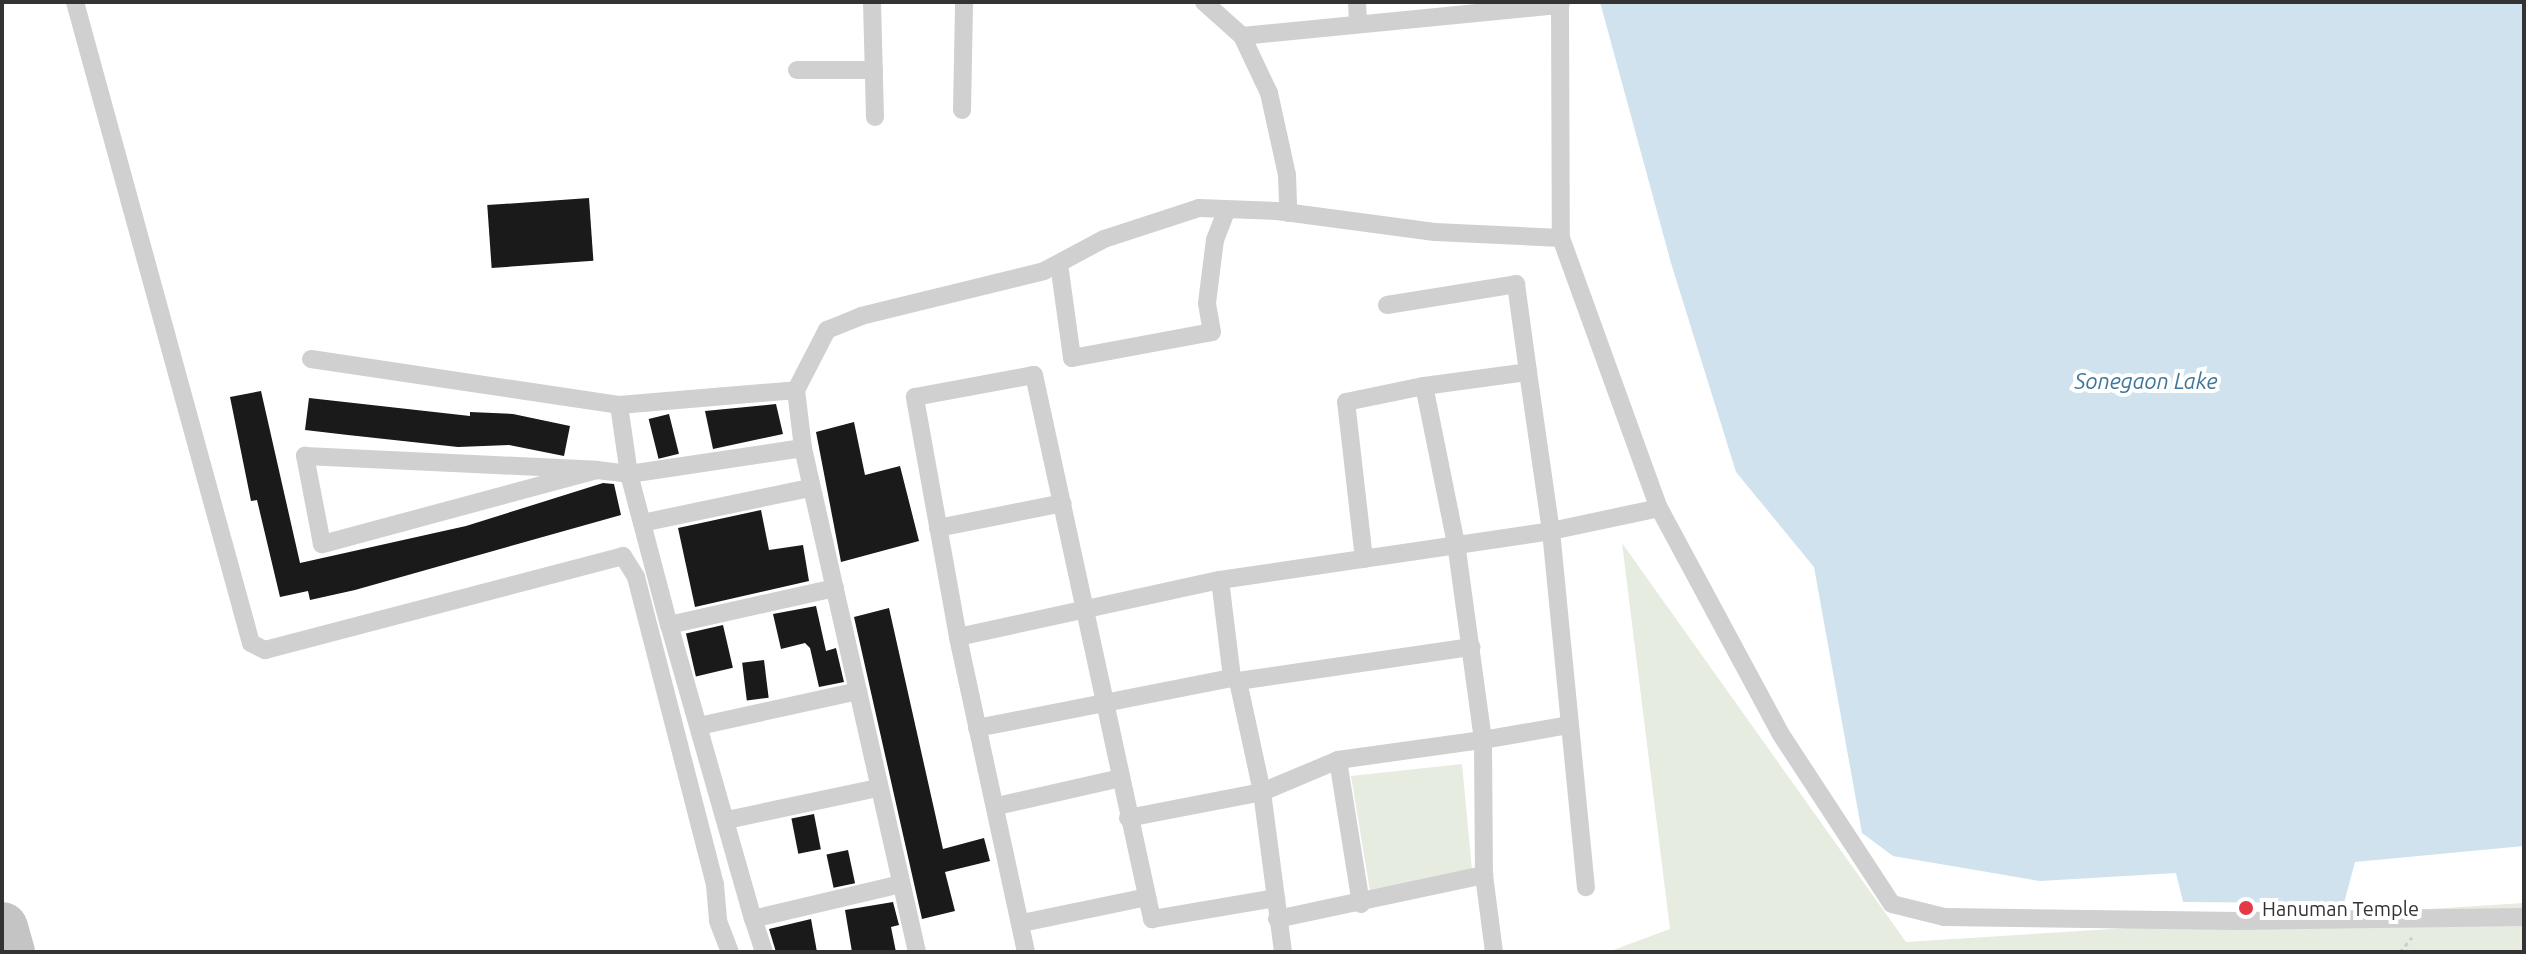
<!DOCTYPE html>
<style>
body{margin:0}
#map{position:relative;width:2526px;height:954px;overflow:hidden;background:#fff;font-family:Ubuntu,sans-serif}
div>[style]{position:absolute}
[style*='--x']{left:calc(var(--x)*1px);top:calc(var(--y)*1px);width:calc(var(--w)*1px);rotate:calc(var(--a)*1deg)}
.green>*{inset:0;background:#e6ecdf}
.water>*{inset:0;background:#cfe2ee}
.taxiway>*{height:52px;margin:-26px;padding:0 26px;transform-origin:26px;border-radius:26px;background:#c4c4c4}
.building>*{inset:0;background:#1a1a1a;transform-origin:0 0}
.path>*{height:3px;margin-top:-1.5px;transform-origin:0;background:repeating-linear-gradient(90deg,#cdcdcd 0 4px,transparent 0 8px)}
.minor>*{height:18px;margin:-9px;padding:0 9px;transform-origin:9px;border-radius:9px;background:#d0d0d0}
.dots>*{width:22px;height:22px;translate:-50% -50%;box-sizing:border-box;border:4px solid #fff;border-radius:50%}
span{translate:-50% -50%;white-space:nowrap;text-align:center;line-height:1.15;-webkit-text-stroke:8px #fff;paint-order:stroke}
.poi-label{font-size:20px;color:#333}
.left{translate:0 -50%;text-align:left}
.water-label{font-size:22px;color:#3f7597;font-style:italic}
.frame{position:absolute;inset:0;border:4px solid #333;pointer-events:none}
</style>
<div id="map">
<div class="green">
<div style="clip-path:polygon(1622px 543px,1906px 942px,2524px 903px,2524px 952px,1608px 952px,1670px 929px)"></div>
<div style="clip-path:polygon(1462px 764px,1472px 870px,1370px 891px,1351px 776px)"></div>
</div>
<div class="water">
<div style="clip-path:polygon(1600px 2px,2524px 2px,2524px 846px,2355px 862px,2344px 903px,2183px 902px,2176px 873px,2040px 881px,1893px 856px,1862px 833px,1814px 567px,1736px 472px,1671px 263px)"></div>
</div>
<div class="taxiway">
<div style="--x:2;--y:928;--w:25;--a:74"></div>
</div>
<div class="building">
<div style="left:589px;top:198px;width:63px;height:102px;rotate:86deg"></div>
<div style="clip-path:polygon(261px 391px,300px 563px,466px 526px,603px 483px,614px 484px,621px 515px,355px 590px,310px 600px,308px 591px,280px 597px,257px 500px,251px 501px,230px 397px)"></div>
<div style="clip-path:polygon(309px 398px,470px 416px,470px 412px,513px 414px,570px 426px,564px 456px,509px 445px,458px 447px,348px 435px,305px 430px)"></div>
<div style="clip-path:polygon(776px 404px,783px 434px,713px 449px,705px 411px)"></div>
<div style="left:669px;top:414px;width:41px;height:21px;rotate:76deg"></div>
<div style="clip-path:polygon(854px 422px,865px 475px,900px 466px,919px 541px,841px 562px,816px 432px)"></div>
<div style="clip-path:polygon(761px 510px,769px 550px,803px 545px,809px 581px,695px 607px,678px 528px)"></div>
<div style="clip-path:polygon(816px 606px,826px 651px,836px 648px,844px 682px,819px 687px,810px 648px,805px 643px,781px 649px,773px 614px)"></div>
<div style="clip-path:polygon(889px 608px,943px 849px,984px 838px,990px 861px,945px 872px,955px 911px,922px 919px,854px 617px)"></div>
<div style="left:723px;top:625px;width:44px;height:38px;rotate:77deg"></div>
<div style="left:764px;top:660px;width:38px;height:22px;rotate:83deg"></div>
<div style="left:814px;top:814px;width:36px;height:23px;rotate:79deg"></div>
<div style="left:848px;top:850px;width:34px;height:22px;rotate:78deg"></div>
<div style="clip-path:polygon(893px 902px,899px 925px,891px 927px,896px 952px,852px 952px,845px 910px)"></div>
<div style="clip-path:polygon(811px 919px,817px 952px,776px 952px,769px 929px)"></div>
</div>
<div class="path">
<div style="--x:2400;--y:952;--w:19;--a:-51"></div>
</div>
<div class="minor">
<div style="--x:75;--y:2;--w:665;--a:74.65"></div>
<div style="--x:251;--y:643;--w:16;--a:27"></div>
<div style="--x:265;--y:650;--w:370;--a:-14.7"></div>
<div style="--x:623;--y:556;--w:25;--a:58"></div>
<div style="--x:636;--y:577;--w:318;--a:75.6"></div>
<div style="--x:715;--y:885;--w:36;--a:85"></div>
<div style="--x:718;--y:921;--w:33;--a:69"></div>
<div style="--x:872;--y:2;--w:115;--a:88.5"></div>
<div style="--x:1204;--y:2;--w:51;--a:41.8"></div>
<div style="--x:1242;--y:36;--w:320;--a:-5.6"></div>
<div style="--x:1357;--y:2;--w:22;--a:87"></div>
<div style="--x:1560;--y:2;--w:236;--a:89.8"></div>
<div style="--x:1561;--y:238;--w:287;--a:70.1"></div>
<div style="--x:1242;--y:36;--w:63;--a:64.7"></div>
<div style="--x:1269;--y:93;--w:84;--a:77.6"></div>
<div style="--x:1287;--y:175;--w:38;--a:88"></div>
<div style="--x:797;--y:70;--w:77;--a:0"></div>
<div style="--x:962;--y:110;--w:108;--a:-88.9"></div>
<div style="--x:1059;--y:264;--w:95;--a:82.1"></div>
<div style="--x:1072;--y:358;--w:142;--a:-10.5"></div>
<div style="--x:1212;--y:332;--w:29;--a:-100"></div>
<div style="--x:1207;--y:303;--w:64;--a:-82.8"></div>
<div style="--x:1215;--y:240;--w:33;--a:-69"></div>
<div style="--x:1387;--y:305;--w:131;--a:-9.2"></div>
<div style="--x:1516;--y:284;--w:89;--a:82.2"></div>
<div style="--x:311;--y:359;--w:311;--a:8.5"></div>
<div style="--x:619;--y:405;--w:178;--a:-4.8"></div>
<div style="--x:619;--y:405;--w:70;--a:81.8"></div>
<div style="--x:629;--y:474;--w:156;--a:75.2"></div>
<div style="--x:597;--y:470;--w:285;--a:164.9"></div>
<div style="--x:322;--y:544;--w:90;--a:-100.9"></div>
<div style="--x:305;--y:456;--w:292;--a:2.7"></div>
<div style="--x:597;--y:470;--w:32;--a:7"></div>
<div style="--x:629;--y:474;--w:176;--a:-8.5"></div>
<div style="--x:642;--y:523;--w:172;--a:-11.8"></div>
<div style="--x:938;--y:528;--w:127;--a:-11.3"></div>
<div style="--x:1364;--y:559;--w:158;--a:-96.5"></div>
<div style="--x:1346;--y:402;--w:80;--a:-11.6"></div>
<div style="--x:1220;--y:580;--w:99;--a:83"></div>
<div style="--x:1232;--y:678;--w:7;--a:27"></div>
<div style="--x:1238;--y:681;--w:114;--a:77.8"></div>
<div style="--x:1262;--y:792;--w:161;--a:82.5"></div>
<div style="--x:958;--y:637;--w:268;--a:-12.3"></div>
<div style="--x:1220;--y:580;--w:335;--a:-8.4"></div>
<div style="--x:1551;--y:531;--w:110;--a:-12"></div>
<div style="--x:1659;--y:508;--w:255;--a:61.7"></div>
<div style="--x:1780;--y:733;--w:204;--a:56.8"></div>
<div style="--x:1892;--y:904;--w:54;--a:14"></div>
<div style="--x:1944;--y:917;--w:295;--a:0.8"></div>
<div style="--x:2239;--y:921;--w:285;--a:-0.8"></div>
<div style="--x:1238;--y:681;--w:236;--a:-8.3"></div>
<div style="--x:1569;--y:725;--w:87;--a:170.1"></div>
<div style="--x:1483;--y:740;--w:198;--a:-97.8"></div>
<div style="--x:1456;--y:544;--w:161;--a:-101.4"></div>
<div style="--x:1424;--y:386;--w:105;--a:-7.7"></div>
<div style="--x:1528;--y:372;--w:161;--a:81.8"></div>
<div style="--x:1551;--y:531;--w:358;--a:84.4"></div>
<div style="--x:699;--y:726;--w:163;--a:-12.4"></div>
<div style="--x:977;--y:728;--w:260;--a:-11.1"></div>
<div style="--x:997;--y:806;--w:127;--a:-12.7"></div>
<div style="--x:1128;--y:818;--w:136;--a:-11"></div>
<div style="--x:1262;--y:792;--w:82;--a:-22.8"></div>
<div style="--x:727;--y:820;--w:154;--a:-12"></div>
<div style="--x:1361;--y:904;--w:146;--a:-99.1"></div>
<div style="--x:1338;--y:760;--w:146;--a:-7.9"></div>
<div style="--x:1483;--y:740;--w:135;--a:89.6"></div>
<div style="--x:1484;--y:875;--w:78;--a:82.6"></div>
<div style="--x:753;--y:919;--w:306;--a:-105.9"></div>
<div style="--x:669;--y:625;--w:170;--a:-12.6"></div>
<div style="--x:1277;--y:919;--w:212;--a:-12"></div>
<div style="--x:1022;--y:923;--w:128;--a:-11.7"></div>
<div style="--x:764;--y:952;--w:35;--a:-108"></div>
<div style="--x:753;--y:919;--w:152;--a:-13.3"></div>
<div style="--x:917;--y:952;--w:517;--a:-102.75"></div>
<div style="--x:803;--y:448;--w:58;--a:-96.9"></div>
<div style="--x:796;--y:390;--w:68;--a:-62.7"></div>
<div style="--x:827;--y:330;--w:37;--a:-22"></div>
<div style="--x:861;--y:316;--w:188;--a:-13.8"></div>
<div style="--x:1044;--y:271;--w:68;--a:-28.1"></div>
<div style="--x:1104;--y:239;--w:100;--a:-18.1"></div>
<div style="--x:1199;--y:208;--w:78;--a:2.2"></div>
<div style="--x:1277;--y:211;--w:159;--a:7.6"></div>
<div style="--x:1435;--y:232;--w:126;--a:2.7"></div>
<div style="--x:1026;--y:952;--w:322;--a:-102.2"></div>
<div style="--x:958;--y:637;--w:244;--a:-100.2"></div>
<div style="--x:915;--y:397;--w:121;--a:-10.5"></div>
<div style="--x:1034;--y:375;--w:557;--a:77.76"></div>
<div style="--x:1152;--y:919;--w:126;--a:-9.6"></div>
</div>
<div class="dots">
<div style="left:2246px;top:908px;background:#e63946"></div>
</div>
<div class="poi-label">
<span class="left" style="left:2262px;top:908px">Hanuman Temple</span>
</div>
<div class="water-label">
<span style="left:2146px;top:381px">Sonegaon Lake</span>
</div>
<div class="frame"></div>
</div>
